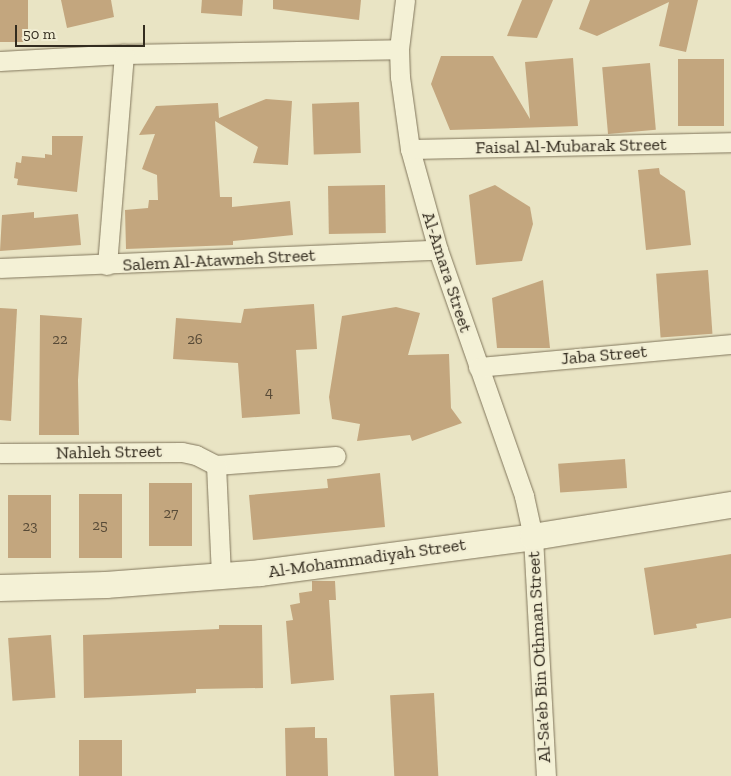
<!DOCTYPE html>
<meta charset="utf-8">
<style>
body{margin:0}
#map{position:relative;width:731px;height:776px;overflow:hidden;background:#e9e4c4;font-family:"Zilla Slab",serif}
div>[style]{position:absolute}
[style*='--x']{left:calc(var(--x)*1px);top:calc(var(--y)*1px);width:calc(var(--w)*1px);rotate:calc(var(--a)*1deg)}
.building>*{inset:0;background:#c3a67e;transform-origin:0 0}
.roads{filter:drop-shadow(0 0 1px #81765c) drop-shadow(0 0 1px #81765c)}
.street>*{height:19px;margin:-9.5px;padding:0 9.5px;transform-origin:9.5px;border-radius:9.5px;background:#f4f1d6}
.secondary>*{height:26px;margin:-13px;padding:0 13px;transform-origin:13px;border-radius:13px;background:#f4f1d6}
span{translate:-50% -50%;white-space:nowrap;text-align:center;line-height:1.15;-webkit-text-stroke:4px #f1edd3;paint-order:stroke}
.number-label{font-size:15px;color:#574a37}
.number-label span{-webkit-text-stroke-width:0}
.street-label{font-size:18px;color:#332c1f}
.scale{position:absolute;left:15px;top:25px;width:130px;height:22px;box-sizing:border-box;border:2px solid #332c1f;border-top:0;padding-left:6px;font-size:15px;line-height:18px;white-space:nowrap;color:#332c1f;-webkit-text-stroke:4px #f1edd3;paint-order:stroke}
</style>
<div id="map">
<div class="building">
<div style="left:0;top:0;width:28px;height:42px"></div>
<div style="clip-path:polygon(61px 0,111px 0,114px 17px,67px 28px)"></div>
<div style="left:243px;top:0;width:16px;height:41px;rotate:94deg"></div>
<div style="clip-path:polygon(273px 0,361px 0,359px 20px,273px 9px)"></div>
<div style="clip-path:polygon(522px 0,553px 0,537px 38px,507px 36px)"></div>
<div style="clip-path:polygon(590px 0,698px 0,686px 52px,659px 46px,669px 2px,597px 36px,579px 29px)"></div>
<div style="clip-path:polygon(441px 56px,493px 56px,530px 119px,525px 62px,573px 58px,578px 126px,450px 130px,431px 84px)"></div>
<div style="left:678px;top:59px;width:46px;height:67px"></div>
<div style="left:650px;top:63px;width:67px;height:48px;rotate:85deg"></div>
<div style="clip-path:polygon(266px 99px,292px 101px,288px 165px,253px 163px,258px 147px,215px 121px,220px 197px,232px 197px,232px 207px,290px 201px,293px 235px,233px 241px,233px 245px,126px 249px,125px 210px,148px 208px,149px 200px,158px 200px,157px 175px,142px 169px,155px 134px,139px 135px,156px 106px,218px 103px,219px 118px)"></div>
<div style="left:359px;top:102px;width:51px;height:47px;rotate:88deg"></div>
<div style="clip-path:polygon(52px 136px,83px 136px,77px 192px,17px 185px,18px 179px,14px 178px,16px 162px,21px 163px,22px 156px,45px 158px,45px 154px,52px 155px)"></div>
<div style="clip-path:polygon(659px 168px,660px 174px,685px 191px,691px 245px,646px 250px,638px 170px)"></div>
<div style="left:385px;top:185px;width:48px;height:57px;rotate:89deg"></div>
<div style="clip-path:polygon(495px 185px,530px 207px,533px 224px,522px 261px,476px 265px,469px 195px)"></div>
<div style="clip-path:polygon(34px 212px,34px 218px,78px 214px,81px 245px,0 251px,2px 215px)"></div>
<div style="left:708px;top:270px;width:64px;height:52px;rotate:86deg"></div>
<div style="clip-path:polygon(543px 280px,550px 348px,497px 348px,492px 298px)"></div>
<div style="clip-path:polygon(314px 304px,317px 349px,296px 350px,300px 414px,242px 418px,238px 363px,173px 359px,176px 318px,241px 323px,244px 309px)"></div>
<div style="clip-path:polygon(396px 307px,420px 313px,408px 355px,449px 354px,451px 408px,462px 423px,412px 441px,410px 435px,357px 441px,360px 424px,332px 419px,329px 397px,342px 316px)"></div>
<div style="clip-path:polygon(0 308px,17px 309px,11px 421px,0 420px)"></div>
<div style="clip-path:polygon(40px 315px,82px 318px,78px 380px,79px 435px,39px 435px)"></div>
<div style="left:625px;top:459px;width:29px;height:67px;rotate:86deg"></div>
<div style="clip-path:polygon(380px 473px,385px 527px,253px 540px,249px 495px,328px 488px,327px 479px)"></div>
<div style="left:149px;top:483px;width:43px;height:63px"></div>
<div style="left:79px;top:494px;width:43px;height:64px"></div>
<div style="left:8px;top:495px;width:43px;height:63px"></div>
<div style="clip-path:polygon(731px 554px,731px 618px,696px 624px,697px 628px,654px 635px,644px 568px)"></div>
<div style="clip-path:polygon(312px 581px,335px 581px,336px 600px,329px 600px,334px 680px,291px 684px,286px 621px,293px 620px,290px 605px,300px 603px,299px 593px,312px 591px)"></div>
<div style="clip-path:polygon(219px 625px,262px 625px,263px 688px,196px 689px,196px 693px,84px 698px,83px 635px,219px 629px)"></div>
<div style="left:51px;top:635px;width:63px;height:43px;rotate:86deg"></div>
<div style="left:434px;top:693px;width:83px;height:44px;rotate:87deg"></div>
<div style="clip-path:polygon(315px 727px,315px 738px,327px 738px,328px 776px,286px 776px,285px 728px)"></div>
<div style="left:122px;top:740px;width:36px;height:43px;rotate:90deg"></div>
</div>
<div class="roads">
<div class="street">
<div style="--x:405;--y:0;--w:49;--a:97"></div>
<div style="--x:399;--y:49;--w:28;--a:88"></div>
<div style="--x:400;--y:77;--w:73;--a:82.1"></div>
<div style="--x:410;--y:149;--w:105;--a:74.5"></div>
<div style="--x:438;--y:250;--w:261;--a:70.7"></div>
<div style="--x:524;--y:496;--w:42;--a:77.6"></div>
<div style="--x:533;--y:537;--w:239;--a:86.9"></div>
<div style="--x:0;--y:61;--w:124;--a:-3.2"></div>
<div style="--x:124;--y:54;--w:275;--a:-1"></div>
<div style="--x:410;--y:149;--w:321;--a:-1.2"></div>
<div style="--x:107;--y:265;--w:212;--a:-85.4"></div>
<div style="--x:0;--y:268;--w:438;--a:-2.4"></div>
<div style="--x:478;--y:367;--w:254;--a:-5.2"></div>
<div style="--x:0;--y:453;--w:182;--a:-0.3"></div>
<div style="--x:182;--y:452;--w:14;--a:12"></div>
<div style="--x:196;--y:455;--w:22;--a:27"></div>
<div style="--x:216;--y:465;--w:120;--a:-4.3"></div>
<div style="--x:216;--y:465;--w:110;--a:87.4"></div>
</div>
<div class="secondary">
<div style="--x:0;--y:588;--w:106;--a:-1.6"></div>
<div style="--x:106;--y:585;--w:155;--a:-4.4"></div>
<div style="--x:261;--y:573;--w:274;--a:-7.5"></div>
<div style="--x:533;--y:537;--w:201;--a:-9.2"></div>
</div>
</div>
<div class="number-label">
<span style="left:60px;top:340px">22</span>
<span style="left:195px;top:340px">26</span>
<span style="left:269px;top:393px">4</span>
<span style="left:171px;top:514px">27</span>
<span style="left:100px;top:526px">25</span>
<span style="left:30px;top:527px">23</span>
</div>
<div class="street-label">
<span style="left:571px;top:146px;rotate:-1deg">Faisal Al-Mubarak Street</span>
<span style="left:219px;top:260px;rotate:-3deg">Salem Al-Atawneh Street</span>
<span style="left:447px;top:272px;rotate:72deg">Al-Amara Street</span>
<span style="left:604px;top:355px;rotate:-5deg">Jaba Street</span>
<span style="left:109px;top:452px;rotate:-1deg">Nahleh Street</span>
<span style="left:367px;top:558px;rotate:-8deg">Al-Mohammadiyah Street</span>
<span style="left:539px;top:657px;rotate:-93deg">Al-Sa‘eb Bin Othman Street</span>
</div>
<div class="scale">50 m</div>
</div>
